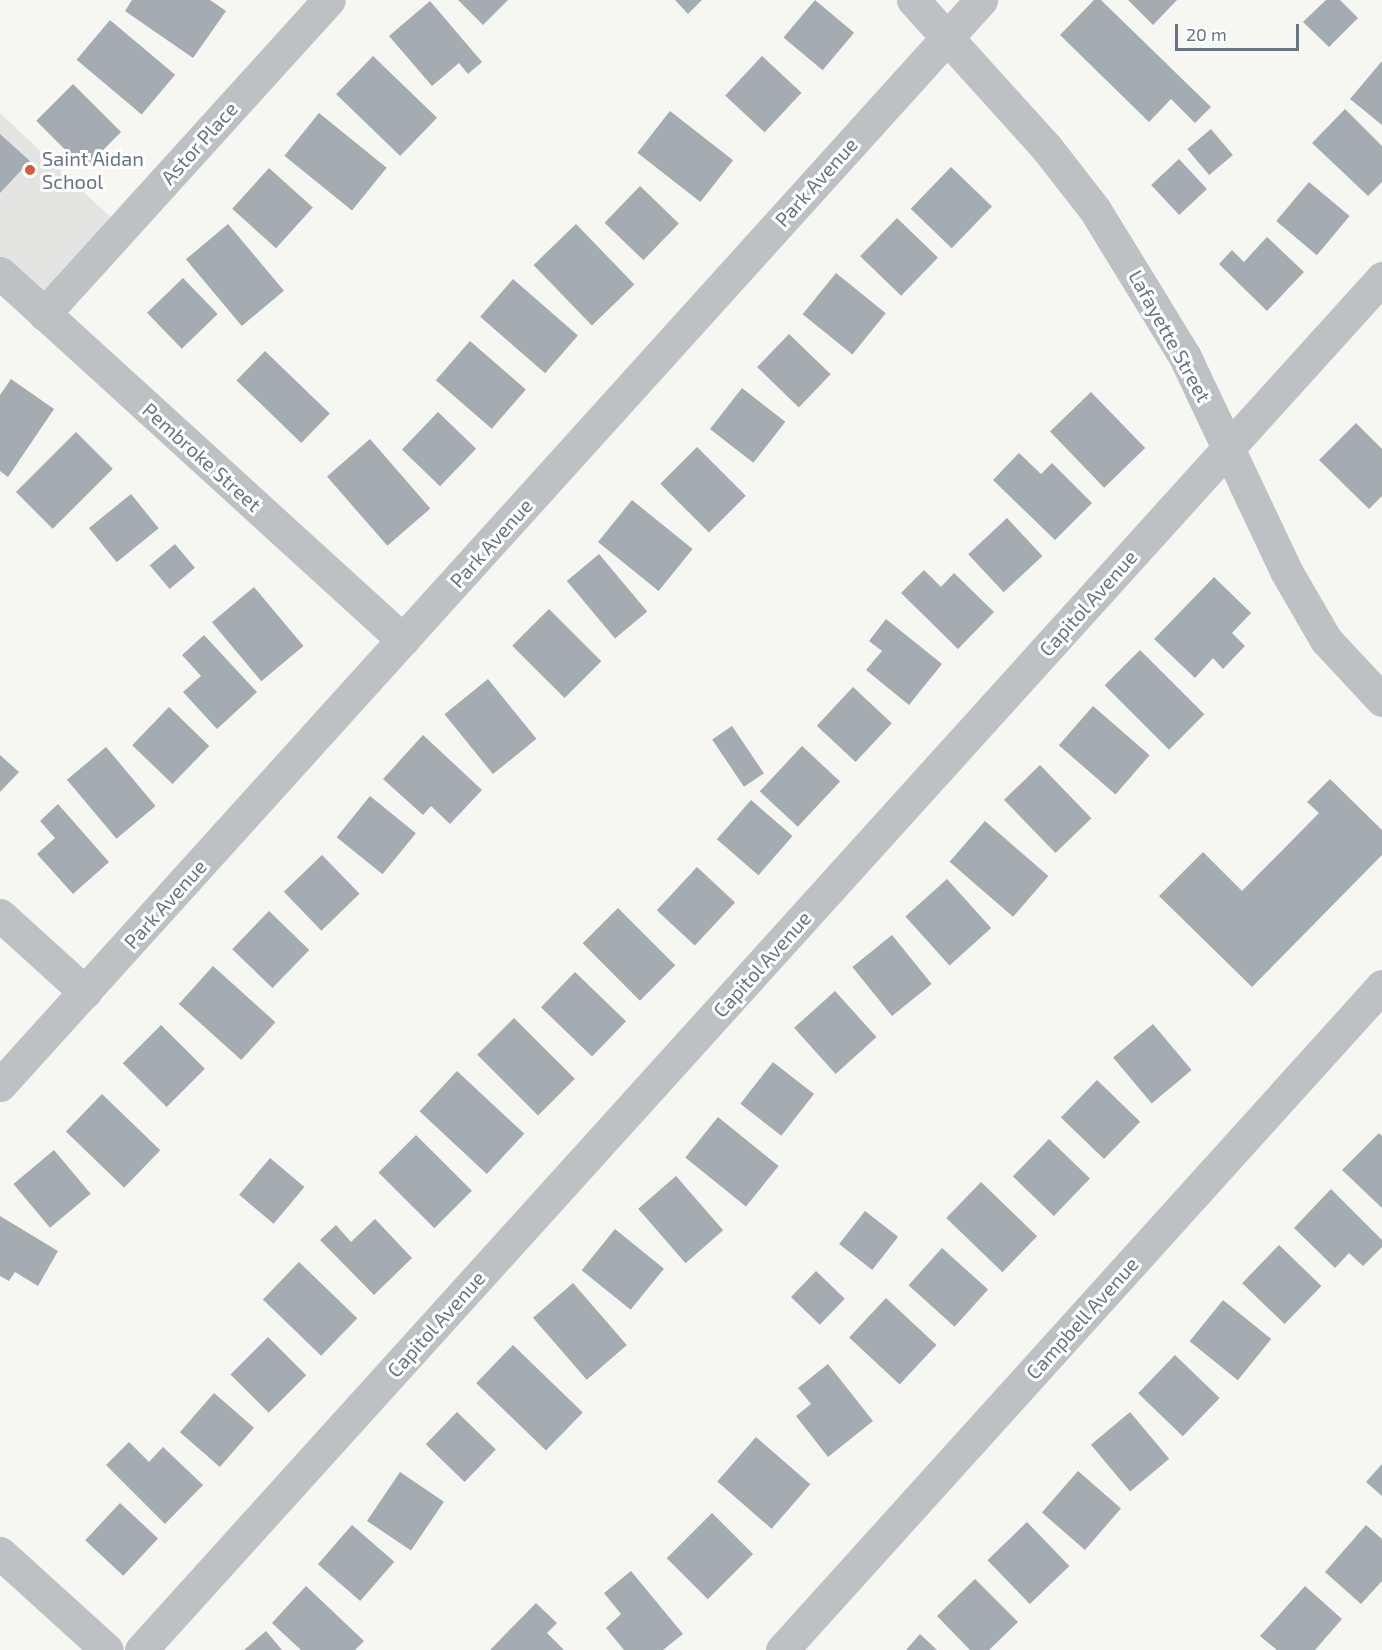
<!DOCTYPE html>
<style>
body{margin:0}
#map{position:relative;width:1382px;height:1650px;overflow:hidden;background:#f6f6f3;font-family:"Exo 2",sans-serif}
div>[style]{position:absolute}
[style*='--x']{left:calc(var(--x)*1px);top:calc(var(--y)*1px);width:calc(var(--w)*1px);rotate:calc(var(--a)*1deg)}
.built>*{inset:0;background:#e4e5e3}
.building>*{inset:0;background:#a5acb1;transform-origin:0 0}
.minor>*{height:33px;margin:-16.5px;padding:0 16.5px;transform-origin:16.5px;border-radius:16.5px;background:#bdc1c4}
.dots>*{width:16px;height:16px;translate:-50% -50%;box-sizing:border-box;border:3px solid #fff;border-radius:50%}
span{translate:-50% -50%;white-space:nowrap;text-align:center;line-height:1.15;-webkit-text-stroke:6px #fff;paint-order:stroke}
.street-label{font-size:20px;color:#687581}
.poi-label{font-size:20px;color:#687581}
.left{translate:0 -50%;text-align:left}
.scale{position:absolute;left:1175px;top:24px;width:124px;height:27px;box-sizing:border-box;border:3px solid #687581;border-top:0;padding-left:8px;font-size:18px;line-height:21px;white-space:nowrap;color:#687581;-webkit-text-stroke:4px #fff;paint-order:stroke}
</style>
<div id="map">
<div class="built">
<div style="clip-path:polygon(0 113px,122px 228px,44px 314px,0 273px)"></div>
</div>
<div class="building">
<div style="clip-path:polygon(132px 0,210px 0,226px 11px,193px 58px,125px 11px)"></div>
<div style="clip-path:polygon(458px 0,508px 0,483px 25px)"></div>
<div style="clip-path:polygon(675px 0,702px 0,688px 14px)"></div>
<div style="left:815px;top:0;width:51px;height:49px;rotate:40deg"></div>
<div style="clip-path:polygon(1094px 0,1101px 0,1211px 107px,1195px 123px,1171px 99px,1149px 122px,1060px 35px)"></div>
<div style="clip-path:polygon(1128px 0,1177px 0,1153px 25px)"></div>
<div style="clip-path:polygon(1326px 0,1340px 0,1358px 18px,1329px 47px,1303px 22px)"></div>
<div style="clip-path:polygon(430px 1px,482px 62px,468px 74px,459px 63px,432px 86px,389px 36px)"></div>
<div style="left:110px;top:20px;width:85px;height:52px;rotate:40deg"></div>
<div style="left:373px;top:56px;width:89px;height:53px;rotate:44deg"></div>
<div style="left:762px;top:56px;width:54px;height:54px;rotate:43deg"></div>
<div style="clip-path:polygon(1382px 61px,1382px 125px,1350px 99px)"></div>
<div style="left:73px;top:84px;width:68px;height:52px;rotate:45deg"></div>
<div style="clip-path:polygon(1345px 109px,1382px 146px,1382px 182px,1368px 196px,1312px 143px)"></div>
<div style="left:670px;top:111px;width:80px;height:53px;rotate:38deg"></div>
<div style="left:319px;top:113px;width:87px;height:55px;rotate:39deg"></div>
<div style="left:1211px;top:129px;width:34px;height:31px;rotate:50deg"></div>
<div style="clip-path:polygon(0 134px,30px 161px,0 193px)"></div>
<div style="left:1179px;top:159px;width:41px;height:38px;rotate:47deg"></div>
<div style="left:951px;top:167px;width:57px;height:58px;rotate:44deg"></div>
<div style="left:269px;top:168px;width:59px;height:55px;rotate:42deg"></div>
<div style="left:1309px;top:182px;width:53px;height:51px;rotate:40deg"></div>
<div style="left:640px;top:186px;width:54px;height:51px;rotate:44deg"></div>
<div style="left:897px;top:218px;width:57px;height:53px;rotate:44deg"></div>
<div style="left:228px;top:224px;width:87px;height:55px;rotate:50deg"></div>
<div style="left:576px;top:224px;width:84px;height:59px;rotate:46deg"></div>
<div style="clip-path:polygon(1267px 237px,1304px 272px,1267px 311px,1219px 264px,1232px 250px,1244px 262px)"></div>
<div style="left:836px;top:273px;width:64px;height:53px;rotate:39deg"></div>
<div style="left:183px;top:278px;width:50px;height:50px;rotate:46deg"></div>
<div style="left:513px;top:279px;width:86px;height:50px;rotate:41deg"></div>
<div style="left:789px;top:334px;width:58px;height:46px;rotate:44deg"></div>
<div style="left:470px;top:341px;width:74px;height:52px;rotate:41deg"></div>
<div style="left:265px;top:351px;width:90px;height:41px;rotate:44deg"></div>
<div style="clip-path:polygon(11px 379px,54px 409px,8px 477px,0 471px,0 395px)"></div>
<div style="left:742px;top:388px;width:55px;height:52px;rotate:38deg"></div>
<div style="left:1091px;top:392px;width:78px;height:57px;rotate:46deg"></div>
<div style="left:438px;top:412px;width:53px;height:52px;rotate:44deg"></div>
<div style="clip-path:polygon(1356px 423px,1382px 449px,1382px 496px,1369px 509px,1319px 460px)"></div>
<div style="left:76px;top:432px;width:52px;height:85px;rotate:45deg"></div>
<div style="left:370px;top:439px;width:92px;height:57px;rotate:49deg"></div>
<div style="left:697px;top:447px;width:69px;height:52px;rotate:45deg"></div>
<div style="clip-path:polygon(1019px 453px,1041px 474px,1052px 463px,1092px 503px,1055px 540px,993px 480px)"></div>
<div style="left:131px;top:494px;width:44px;height:54px;rotate:51deg"></div>
<div style="left:632px;top:500px;width:78px;height:54px;rotate:39deg"></div>
<div style="left:1007px;top:518px;width:52px;height:53px;rotate:47deg"></div>
<div style="left:175px;top:544px;width:31px;height:33px;rotate:50deg"></div>
<div style="left:599px;top:554px;width:75px;height:42px;rotate:50deg"></div>
<div style="clip-path:polygon(924px 570px,941px 587px,954px 573px,994px 612px,958px 649px,901px 593px)"></div>
<div style="clip-path:polygon(1214px 577px,1251px 613px,1232px 633px,1245px 646px,1223px 669px,1213px 658px,1195px 678px,1154px 639px)"></div>
<div style="left:254px;top:587px;width:77px;height:55px;rotate:50deg"></div>
<div style="left:549px;top:609px;width:74px;height:52px;rotate:45deg"></div>
<div style="clip-path:polygon(886px 619px,942px 664px,909px 705px,866px 670px,882px 651px,869px 641px)"></div>
<div style="clip-path:polygon(204px 635px,257px 692px,217px 729px,183px 692px,201px 676px,182px 655px)"></div>
<div style="left:1140px;top:650px;width:91px;height:50px;rotate:45deg"></div>
<div style="left:488px;top:679px;width:77px;height:56px;rotate:51deg"></div>
<div style="left:853px;top:687px;width:53px;height:53px;rotate:43deg"></div>
<div style="left:1093px;top:706px;width:75px;height:52px;rotate:41deg"></div>
<div style="left:169px;top:707px;width:56px;height:53px;rotate:44deg"></div>
<div style="left:732px;top:726px;width:57px;height:24px;rotate:56deg"></div>
<div style="clip-path:polygon(423px 735px,482px 790px,450px 824px,431px 806px,423px 815px,383px 779px)"></div>
<div style="left:802px;top:746px;width:52px;height:62px;rotate:43deg"></div>
<div style="left:106px;top:747px;width:77px;height:51px;rotate:50deg"></div>
<div style="clip-path:polygon(0 755px,19px 772px,0 792px)"></div>
<div style="left:1040px;top:765px;width:74px;height:50px;rotate:46deg"></div>
<div style="clip-path:polygon(1330px 779px,1382px 830px,1382px 855px,1252px 987px,1159px 896px,1203px 852px,1242px 891px,1319px 813px,1307px 802px)"></div>
<div style="left:370px;top:796px;width:59px;height:53px;rotate:39deg"></div>
<div style="left:751px;top:800px;width:55px;height:52px;rotate:41deg"></div>
<div style="clip-path:polygon(58px 804px,109px 862px,73px 894px,37px 854px,55px 838px,40px 821px)"></div>
<div style="left:985px;top:821px;width:84px;height:54px;rotate:41deg"></div>
<div style="left:322px;top:855px;width:54px;height:53px;rotate:46deg"></div>
<div style="left:697px;top:867px;width:52px;height:59px;rotate:43deg"></div>
<div style="left:947px;top:879px;width:66px;height:56px;rotate:48deg"></div>
<div style="left:618px;top:908px;width:81px;height:50px;rotate:45deg"></div>
<div style="left:269px;top:911px;width:56px;height:53px;rotate:44deg"></div>
<div style="left:892px;top:935px;width:63px;height:51px;rotate:51deg"></div>
<div style="left:213px;top:966px;width:84px;height:51px;rotate:42deg"></div>
<div style="left:575px;top:972px;width:71px;height:49px;rotate:44deg"></div>
<div style="left:835px;top:991px;width:62px;height:55px;rotate:48deg"></div>
<div style="left:514px;top:1018px;width:86px;height:52px;rotate:45deg"></div>
<div style="left:1153px;top:1024px;width:60px;height:52px;rotate:50deg"></div>
<div style="left:161px;top:1025px;width:62px;height:54px;rotate:45deg"></div>
<div style="left:773px;top:1062px;width:52px;height:53px;rotate:38deg"></div>
<div style="left:457px;top:1071px;width:92px;height:55px;rotate:43deg"></div>
<div style="left:1097px;top:1080px;width:60px;height:52px;rotate:44deg"></div>
<div style="left:102px;top:1094px;width:81px;height:52px;rotate:44deg"></div>
<div style="left:718px;top:1117px;width:78px;height:52px;rotate:39deg"></div>
<div style="clip-path:polygon(1379px 1133px,1382px 1136px,1382px 1208px,1342px 1170px)"></div>
<div style="left:416px;top:1135px;width:79px;height:53px;rotate:45deg"></div>
<div style="left:1049px;top:1139px;width:57px;height:52px;rotate:44deg"></div>
<div style="left:54px;top:1150px;width:57px;height:53px;rotate:50deg"></div>
<div style="left:270px;top:1158px;width:45px;height:48px;rotate:40deg"></div>
<div style="left:676px;top:1176px;width:72px;height:50px;rotate:49deg"></div>
<div style="left:981px;top:1182px;width:78px;height:50px;rotate:44deg"></div>
<div style="clip-path:polygon(1331px 1189px,1382px 1240px,1382px 1247px,1363px 1266px,1349px 1253px,1335px 1268px,1294px 1228px)"></div>
<div style="left:865px;top:1211px;width:42px;height:42px;rotate:38deg"></div>
<div style="clip-path:polygon(0 1216px,58px 1251px,38px 1286px,15px 1272px,9px 1281px,0 1276px)"></div>
<div style="clip-path:polygon(375px 1219px,412px 1258px,374px 1295px,320px 1240px,336px 1225px,351px 1242px)"></div>
<div style="left:615px;top:1229px;width:63px;height:53px;rotate:39deg"></div>
<div style="left:1279px;top:1245px;width:59px;height:53px;rotate:44deg"></div>
<div style="left:942px;top:1248px;width:62px;height:50px;rotate:42deg"></div>
<div style="left:299px;top:1262px;width:81px;height:52px;rotate:44deg"></div>
<div style="left:816px;top:1271px;width:40px;height:36px;rotate:44deg"></div>
<div style="left:573px;top:1283px;width:82px;height:53px;rotate:49deg"></div>
<div style="left:886px;top:1298px;width:69px;height:54px;rotate:43deg"></div>
<div style="left:1223px;top:1300px;width:62px;height:53px;rotate:39deg"></div>
<div style="left:268px;top:1337px;width:54px;height:53px;rotate:45deg"></div>
<div style="left:513px;top:1345px;width:97px;height:53px;rotate:44deg"></div>
<div style="left:1175px;top:1355px;width:62px;height:53px;rotate:44deg"></div>
<div style="clip-path:polygon(828px 1364px,873px 1421px,828px 1457px,796px 1416px,811px 1404px,798px 1388px)"></div>
<div style="left:214px;top:1393px;width:53px;height:52px;rotate:41deg"></div>
<div style="left:457px;top:1412px;width:54px;height:45px;rotate:44deg"></div>
<div style="left:1130px;top:1412px;width:61px;height:51px;rotate:50deg"></div>
<div style="left:756px;top:1437px;width:72px;height:59px;rotate:41deg"></div>
<div style="clip-path:polygon(129px 1442px,149px 1462px,163px 1447px,203px 1485px,165px 1524px,106px 1465px)"></div>
<div style="clip-path:polygon(1382px 1464px,1382px 1496px,1366px 1482px)"></div>
<div style="left:1078px;top:1471px;width:57px;height:55px;rotate:41deg"></div>
<div style="left:400px;top:1472px;width:53px;height:59px;rotate:34deg"></div>
<div style="left:120px;top:1503px;width:52px;height:51px;rotate:43deg"></div>
<div style="left:712px;top:1513px;width:58px;height:64px;rotate:45deg"></div>
<div style="left:1027px;top:1522px;width:61px;height:55px;rotate:46deg"></div>
<div style="left:352px;top:1525px;width:56px;height:52px;rotate:41deg"></div>
<div style="clip-path:polygon(1366px 1525px,1382px 1539px,1382px 1581px,1361px 1604px,1325px 1572px)"></div>
<div style="clip-path:polygon(631px 1571px,683px 1634px,663px 1650px,624px 1650px,606px 1628px,621px 1614px,604px 1593px)"></div>
<div style="clip-path:polygon(975px 1579px,1018px 1622px,989px 1650px,970px 1650px,937px 1616px)"></div>
<div style="clip-path:polygon(306px 1586px,364px 1641px,355px 1650px,301px 1650px,272px 1623px)"></div>
<div style="clip-path:polygon(1305px 1586px,1342px 1619px,1315px 1650px,1277px 1650px,1260px 1636px)"></div>
<div style="clip-path:polygon(536px 1603px,557px 1623px,547px 1633px,564px 1650px,490px 1650px)"></div>
<div style="clip-path:polygon(266px 1631px,282px 1650px,244px 1650px)"></div>
<div style="clip-path:polygon(920px 1634px,937px 1650px,906px 1650px)"></div>
</div>
<div class="minor">
<div style="--x:913;--y:0;--w:198;--a:47.9"></div>
<div style="--x:1046;--y:147;--w:80;--a:52.1"></div>
<div style="--x:1095;--y:210;--w:172;--a:58.5"></div>
<div style="--x:1185;--y:357;--w:237;--a:64.7"></div>
<div style="--x:1286;--y:571;--w:80;--a:59.9"></div>
<div style="--x:1326;--y:640;--w:82;--a:47"></div>
<div style="--x:0;--y:273;--w:545;--a:42.32"></div>
<div style="--x:44;--y:314;--w:424;--a:-47.8"></div>
<div style="--x:0;--y:915;--w:115;--a:42.2"></div>
<div style="--x:0;--y:1085;--w:1463;--a:-47.88"></div>
<div style="--x:0;--y:1553;--w:144;--a:42.2"></div>
<div style="--x:141;--y:1650;--w:1850;--a:-47.87"></div>
<div style="--x:782;--y:1650;--w:895;--a:-47.9"></div>
</div>
<div class="dots">
<div style="left:30px;top:170px;background:#d45d35"></div>
</div>
<div class="street-label">
<span style="left:199px;top:143px;rotate:-48deg">Astor Place</span>
<span style="left:816px;top:182px;rotate:-48deg">Park Avenue</span>
<span style="left:1170px;top:336px;rotate:61deg">Lafayette Street</span>
<span style="left:202px;top:457px;rotate:42deg">Pembroke Street</span>
<span style="left:491px;top:543px;rotate:-48deg">Park Avenue</span>
<span style="left:1088px;top:603px;rotate:-48deg">Capitol Avenue</span>
<span style="left:165px;top:904px;rotate:-48deg">Park Avenue</span>
<span style="left:762px;top:964px;rotate:-48deg">Capitol Avenue</span>
<span style="left:1082px;top:1318px;rotate:-48deg">Campbell Avenue</span>
<span style="left:436px;top:1324px;rotate:-48deg">Capitol Avenue</span>
</div>
<div class="poi-label">
<span class="left" style="left:42px;top:170px">Saint Aidan<br>School</span>
</div>
<div class="scale">20 m</div>
</div>
